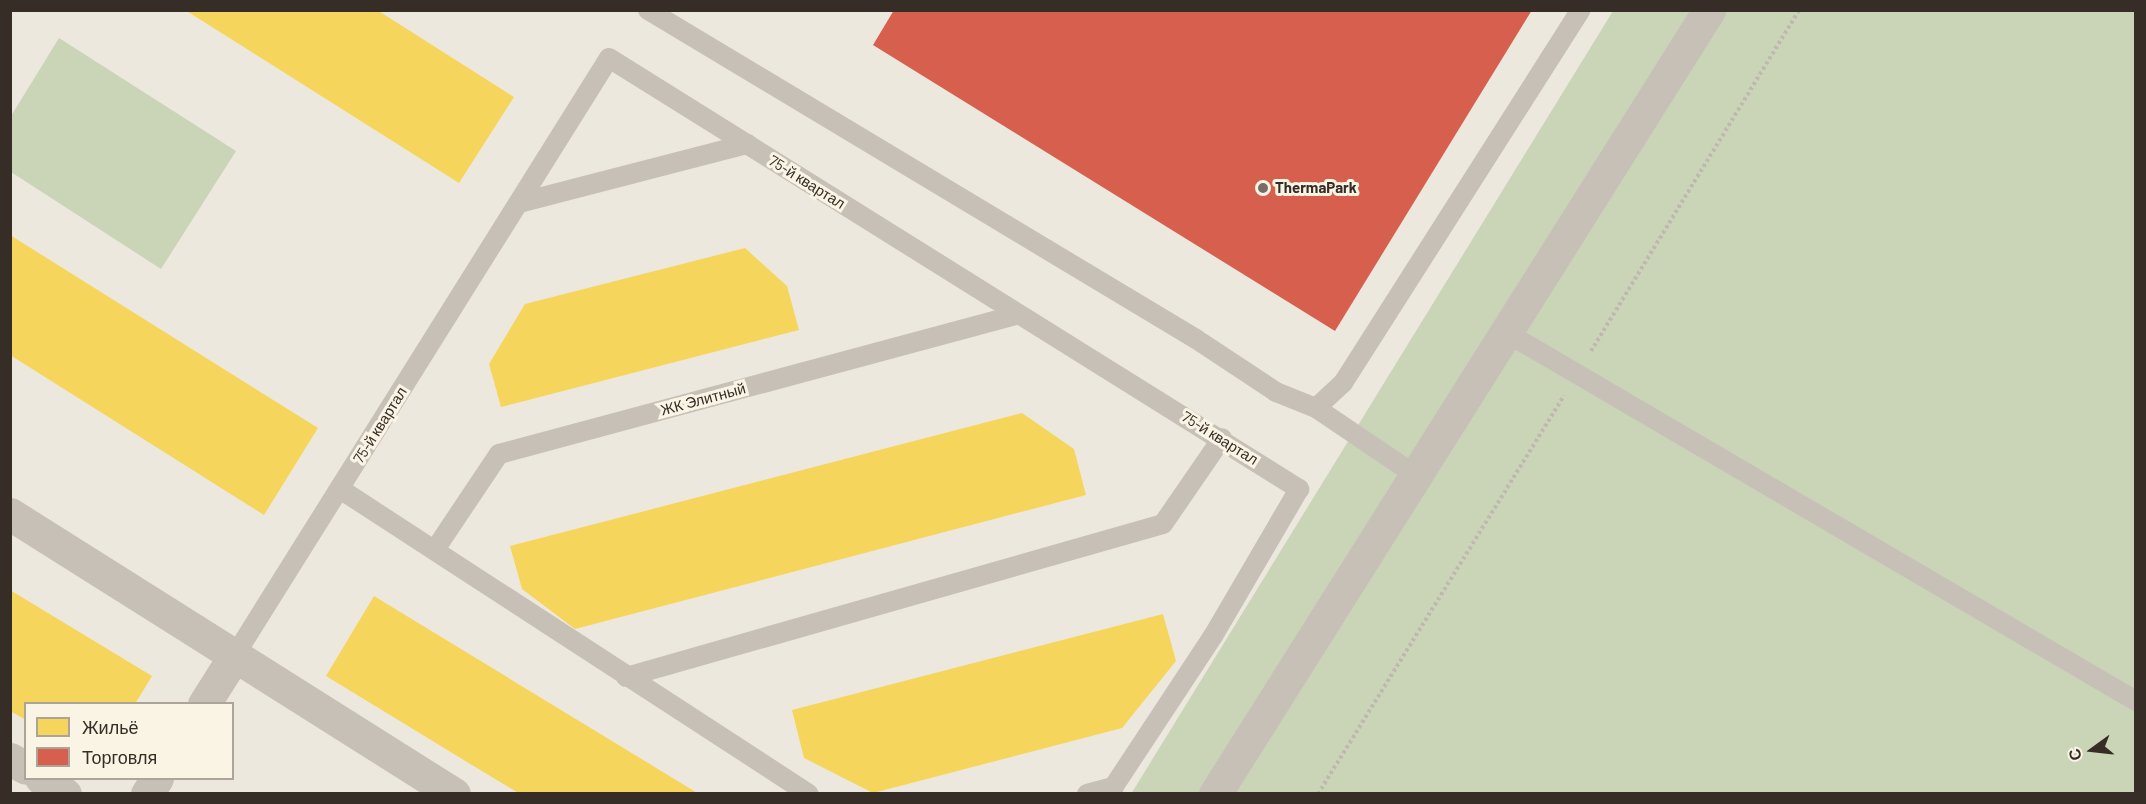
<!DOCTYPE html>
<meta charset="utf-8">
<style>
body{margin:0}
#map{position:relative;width:2146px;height:804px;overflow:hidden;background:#ede8de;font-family:Barlow,sans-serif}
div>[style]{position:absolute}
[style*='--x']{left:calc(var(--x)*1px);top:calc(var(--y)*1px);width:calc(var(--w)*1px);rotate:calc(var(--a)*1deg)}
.green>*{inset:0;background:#cad4b7}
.homes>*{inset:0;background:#f6d55c}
.shops>*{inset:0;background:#d6604d}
.path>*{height:4px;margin-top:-2px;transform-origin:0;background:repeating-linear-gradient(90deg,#beb8b0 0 3px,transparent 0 6px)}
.service>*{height:20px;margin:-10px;padding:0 10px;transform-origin:10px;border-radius:10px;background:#c6c0b7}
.minor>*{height:33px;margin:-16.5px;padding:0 16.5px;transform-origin:16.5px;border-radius:16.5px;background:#c6c0b7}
.dots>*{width:16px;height:16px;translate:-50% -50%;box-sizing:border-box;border:3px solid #faf4e5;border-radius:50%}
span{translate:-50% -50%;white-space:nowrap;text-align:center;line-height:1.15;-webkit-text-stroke:6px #faf4e5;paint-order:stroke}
.street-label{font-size:15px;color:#362d26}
.poi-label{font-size:15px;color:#362d26;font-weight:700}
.left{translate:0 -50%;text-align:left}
.frame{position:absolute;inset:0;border:12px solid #362d26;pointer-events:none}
.legend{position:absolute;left:24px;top:702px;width:210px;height:78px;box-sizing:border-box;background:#faf4e5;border:2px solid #aca499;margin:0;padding:8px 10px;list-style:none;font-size:18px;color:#362d26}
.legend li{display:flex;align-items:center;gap:12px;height:30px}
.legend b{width:30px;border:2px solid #aca499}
.north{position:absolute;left:2062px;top:720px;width:60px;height:60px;-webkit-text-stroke:4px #faf4e5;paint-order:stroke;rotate:255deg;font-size:16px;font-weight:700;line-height:24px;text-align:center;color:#362d26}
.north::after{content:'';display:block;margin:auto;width:21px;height:27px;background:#362d26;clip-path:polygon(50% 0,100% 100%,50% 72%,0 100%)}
</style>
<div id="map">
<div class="green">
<div style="clip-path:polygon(1613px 11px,2135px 11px,2135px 793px,1131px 794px)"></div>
<div style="clip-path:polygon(59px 38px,236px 151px,161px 269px,11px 172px,11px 116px)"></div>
</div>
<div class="homes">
<div style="clip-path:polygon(185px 10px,377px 10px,514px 97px,459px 183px)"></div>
<div style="clip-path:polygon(10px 235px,318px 428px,264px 515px,10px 355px)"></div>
<div style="clip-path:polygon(745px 248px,787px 286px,799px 330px,501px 407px,489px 364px,525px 304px)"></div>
<div style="clip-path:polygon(1022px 413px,1074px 449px,1086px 495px,575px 629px,522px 589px,510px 546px)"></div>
<div style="clip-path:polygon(10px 590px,152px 676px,135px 704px,26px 704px,26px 720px,10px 711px)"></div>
<div style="clip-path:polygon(374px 596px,415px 621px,699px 794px,520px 794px,467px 762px,326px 676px)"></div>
<div style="clip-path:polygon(1163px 614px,1176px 661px,1122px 728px,873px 793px,804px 758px,792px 710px)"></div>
</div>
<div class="shops">
<div style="clip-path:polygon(894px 10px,1532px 10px,1335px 331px,873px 45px)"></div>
</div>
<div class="path">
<div style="--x:1591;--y:351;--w:399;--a:-58.6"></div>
<div style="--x:1318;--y:794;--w:468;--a:-58.3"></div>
</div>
<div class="service">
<div style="--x:648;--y:10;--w:639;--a:30.98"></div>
<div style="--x:1196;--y:339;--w:96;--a:33.5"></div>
<div style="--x:1276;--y:392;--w:43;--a:21.8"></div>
<div style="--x:1316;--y:408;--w:37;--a:-43"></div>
<div style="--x:1343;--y:383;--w:442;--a:-57.5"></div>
<div style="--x:519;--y:203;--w:236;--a:-14.5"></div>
<div style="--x:1507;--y:333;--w:729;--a:30.33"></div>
<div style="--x:1316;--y:408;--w:122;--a:34"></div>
<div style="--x:340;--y:489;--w:559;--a:33.04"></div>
<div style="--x:436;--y:548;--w:113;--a:-56.2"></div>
<div style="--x:499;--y:454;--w:535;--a:-15.05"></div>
<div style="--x:235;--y:655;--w:704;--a:-57.93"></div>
<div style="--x:609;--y:58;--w:814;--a:31.99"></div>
<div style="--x:1299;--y:489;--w:170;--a:120.3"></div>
<div style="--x:1213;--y:636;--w:189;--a:123.4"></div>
<div style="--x:626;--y:677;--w:558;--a:-15.9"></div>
<div style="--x:1163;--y:524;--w:104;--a:-55.5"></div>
<div style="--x:1087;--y:794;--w:28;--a:-15"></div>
</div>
<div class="minor">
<div style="--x:10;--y:514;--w:525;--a:32.24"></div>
<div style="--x:204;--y:704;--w:58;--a:-57.7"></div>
<div style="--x:10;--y:759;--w:18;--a:29"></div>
<div style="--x:41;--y:778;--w:29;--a:34"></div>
<div style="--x:147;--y:794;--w:19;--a:-58"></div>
<div style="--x:1215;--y:794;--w:927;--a:-57.78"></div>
</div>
<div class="dots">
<div style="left:1263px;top:188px;background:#766e66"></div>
</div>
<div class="street-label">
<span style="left:807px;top:182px;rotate:32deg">75-й квартал</span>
<span style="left:703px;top:399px;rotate:-15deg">ЖК Элитный</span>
<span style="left:380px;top:425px;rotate:-58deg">75-й квартал</span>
<span style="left:1220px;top:438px;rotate:32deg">75-й квартал</span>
</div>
<div class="poi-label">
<span class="left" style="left:1275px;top:188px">ThermaPark</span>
</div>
<div class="frame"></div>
<ul class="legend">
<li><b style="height:16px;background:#f6d55c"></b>Жильё</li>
<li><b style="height:16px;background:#d6604d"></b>Торговля</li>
</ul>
<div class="north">С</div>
</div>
